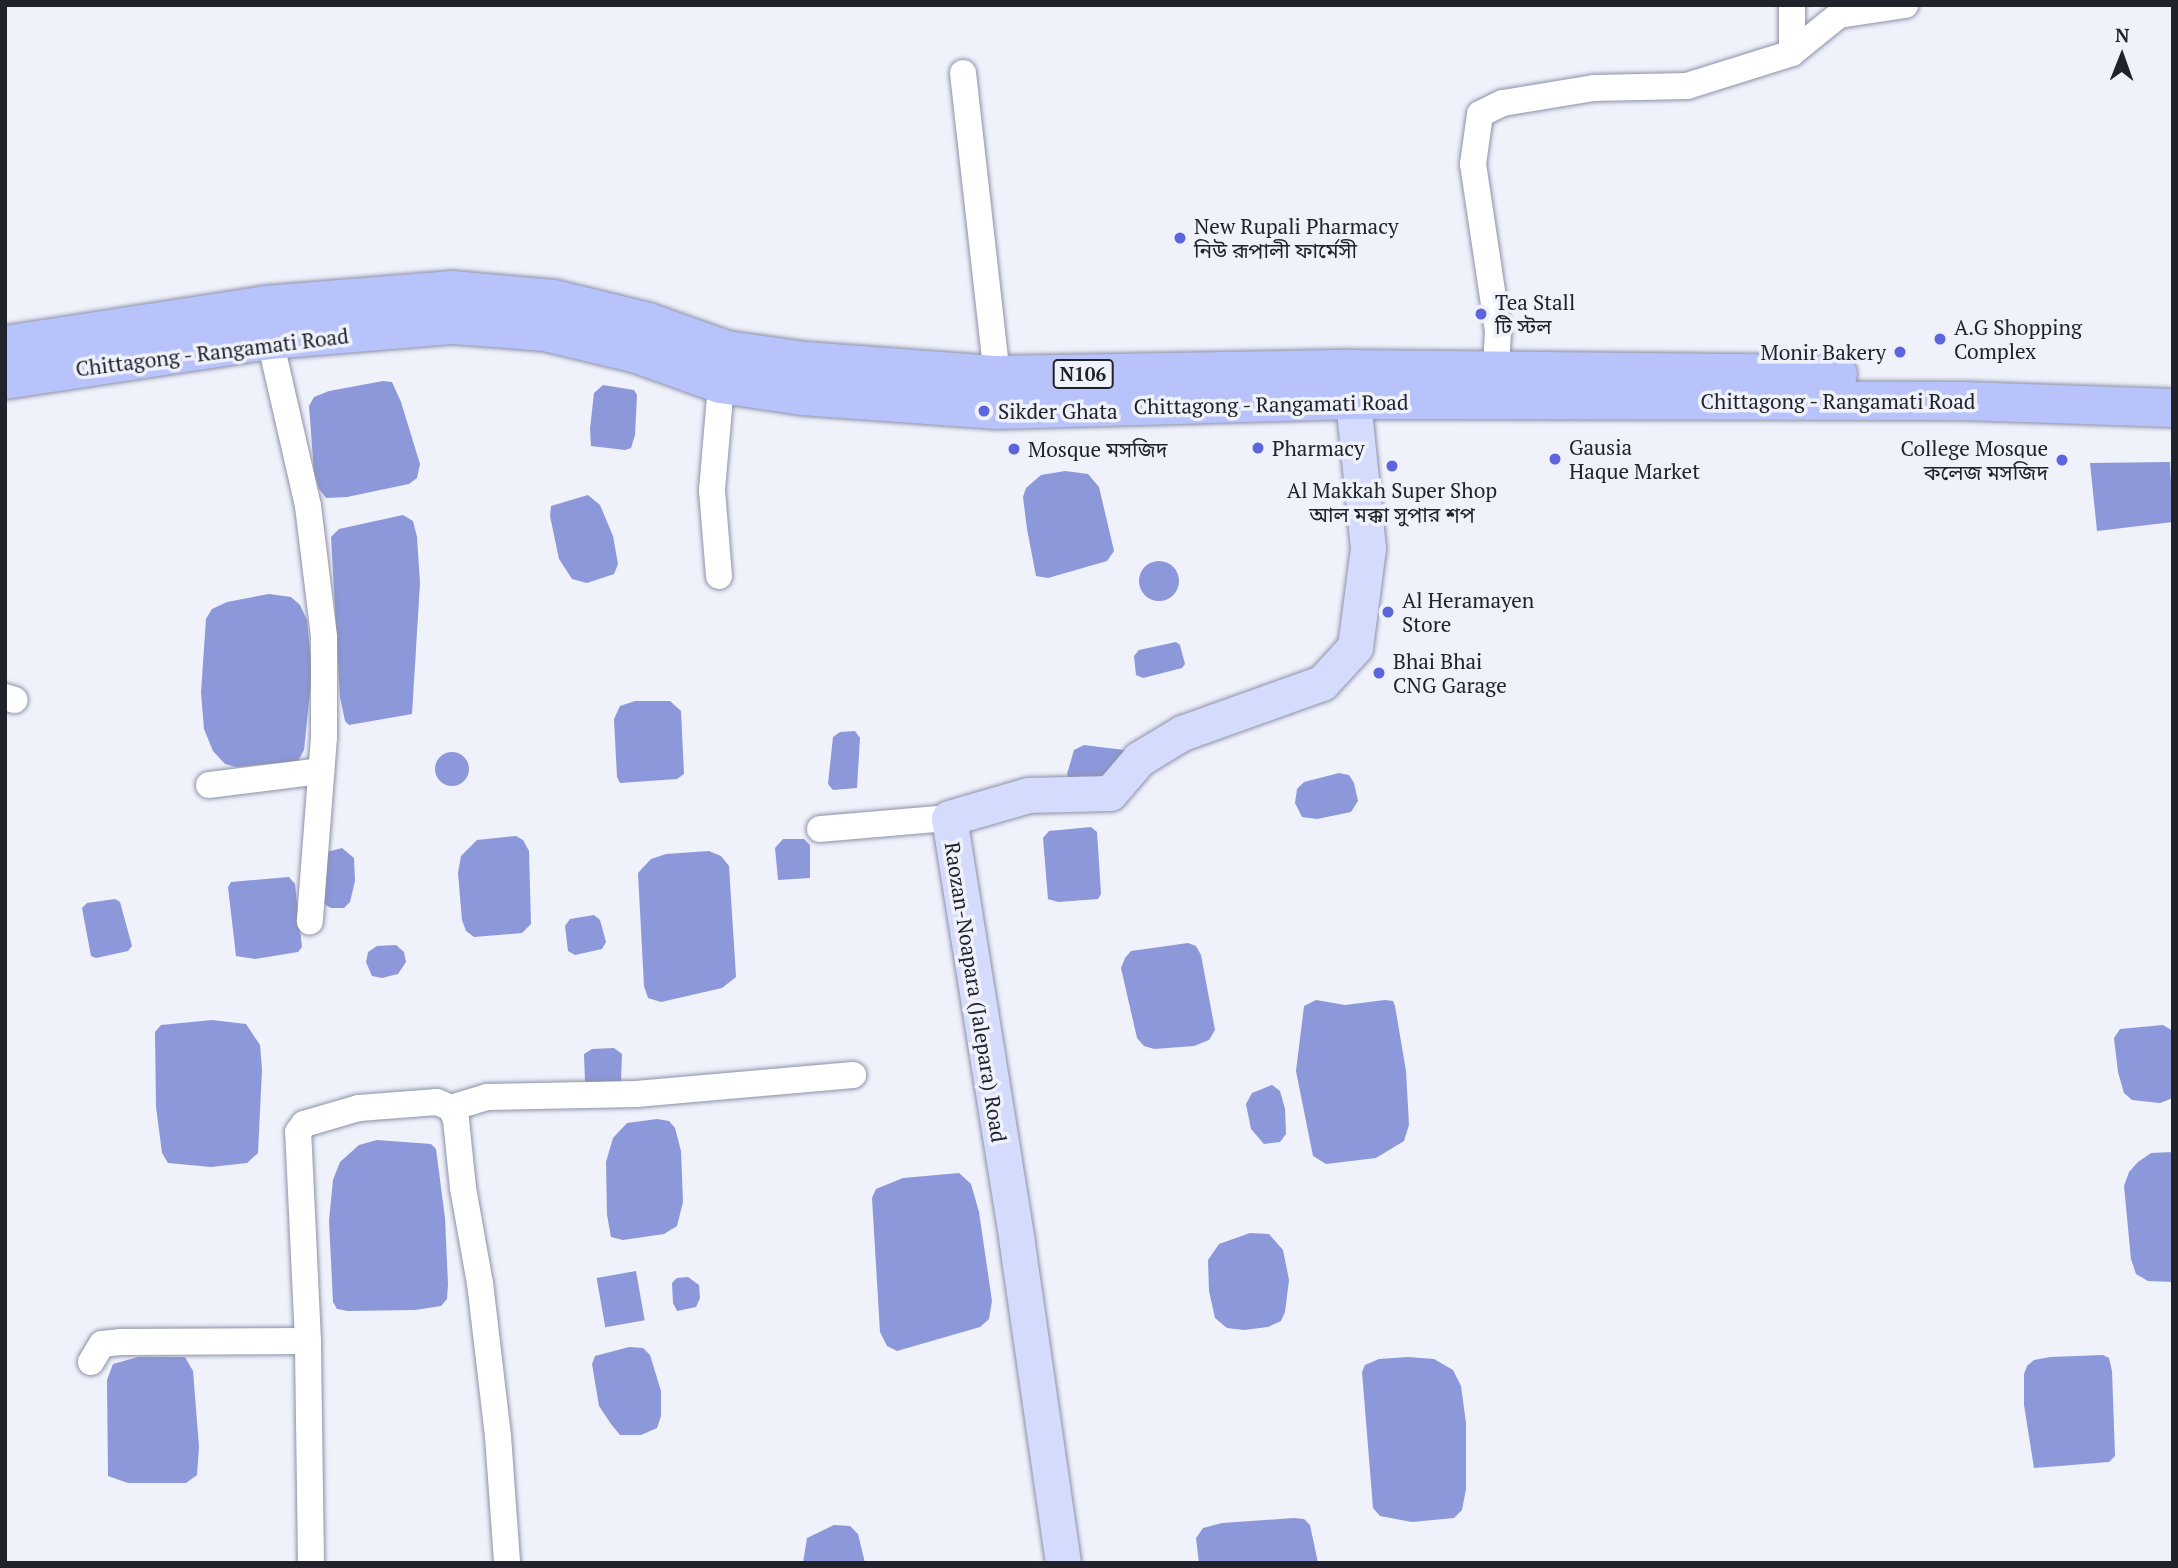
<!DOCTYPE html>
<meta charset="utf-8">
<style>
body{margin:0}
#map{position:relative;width:2178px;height:1568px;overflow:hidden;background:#eff1fb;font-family:"PT Serif","Noto Sans Bengali",serif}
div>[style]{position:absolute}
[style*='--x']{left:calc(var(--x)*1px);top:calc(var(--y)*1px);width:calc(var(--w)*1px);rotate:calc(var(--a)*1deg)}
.water>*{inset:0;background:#8c98d9;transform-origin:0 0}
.round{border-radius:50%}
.roads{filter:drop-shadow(0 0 2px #8c91a8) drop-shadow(0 0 2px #8c91a8)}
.minor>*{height:26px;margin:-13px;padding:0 13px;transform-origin:13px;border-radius:13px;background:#fff}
.major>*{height:35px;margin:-17.5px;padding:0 17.5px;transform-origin:17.5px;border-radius:17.5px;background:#d4dbfd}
.highway>*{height:38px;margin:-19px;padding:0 19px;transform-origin:19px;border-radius:19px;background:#b8c3fb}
.dots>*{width:19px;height:19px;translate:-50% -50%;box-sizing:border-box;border:4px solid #eff1fb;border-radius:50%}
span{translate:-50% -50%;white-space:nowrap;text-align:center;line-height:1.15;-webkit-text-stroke:7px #eff1fb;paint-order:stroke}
.shield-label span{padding:2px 5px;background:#eff1fb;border:2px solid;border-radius:5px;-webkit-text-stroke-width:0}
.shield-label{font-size:19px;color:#21232c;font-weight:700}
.poi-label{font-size:21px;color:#21232c}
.left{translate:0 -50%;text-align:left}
.right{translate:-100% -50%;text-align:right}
.street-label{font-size:21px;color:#21232c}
.frame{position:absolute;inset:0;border:7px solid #21232c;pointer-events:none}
.north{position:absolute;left:2087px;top:21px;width:70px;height:70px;-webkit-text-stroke:5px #eff1fb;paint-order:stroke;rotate:1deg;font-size:19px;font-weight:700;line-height:28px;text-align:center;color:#21232c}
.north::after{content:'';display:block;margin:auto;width:24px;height:32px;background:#21232c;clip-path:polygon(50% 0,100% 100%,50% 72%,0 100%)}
</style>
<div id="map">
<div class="water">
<div style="clip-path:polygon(383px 381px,392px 382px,401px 402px,420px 464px,417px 478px,409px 484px,347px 497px,326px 498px,319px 489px,314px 472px,309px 406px,314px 397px,329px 391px)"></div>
<div style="clip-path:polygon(603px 385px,634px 390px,637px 395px,635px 435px,631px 448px,625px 450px,591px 446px,590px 429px,594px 393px)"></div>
<div style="clip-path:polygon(2170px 462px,2173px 522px,2097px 531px,2090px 463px)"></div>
<div style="clip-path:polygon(1065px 471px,1088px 474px,1099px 487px,1114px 551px,1107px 561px,1048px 578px,1036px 576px,1027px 529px,1023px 497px,1026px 488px,1041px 475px)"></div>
<div style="clip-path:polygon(588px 495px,600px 505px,613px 536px,618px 564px,614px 574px,587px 583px,572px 579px,559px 559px,550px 516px,551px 506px)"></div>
<div style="clip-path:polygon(403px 515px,413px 521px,417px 537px,420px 583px,412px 714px,349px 725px,345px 721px,340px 697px,331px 537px,339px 529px)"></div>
<div class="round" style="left:1139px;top:561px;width:40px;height:40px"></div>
<div style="clip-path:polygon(269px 594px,291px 597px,300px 605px,307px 620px,312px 672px,304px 750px,298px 761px,236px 767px,225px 764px,213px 751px,204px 729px,201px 693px,206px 619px,212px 609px,227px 602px)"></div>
<div style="clip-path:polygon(1176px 642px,1180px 645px,1185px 664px,1182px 668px,1143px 678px,1136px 675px,1134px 656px,1139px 650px)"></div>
<div style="clip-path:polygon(635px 701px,670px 701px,681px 711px,684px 774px,677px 779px,620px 783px,617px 777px,614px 719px,620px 706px)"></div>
<div style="clip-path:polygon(855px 731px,860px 738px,857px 788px,833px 790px,828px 784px,833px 737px,840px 732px)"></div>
<div style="clip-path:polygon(1084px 745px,1124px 750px,1109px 775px,1070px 780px,1067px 774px,1074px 750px)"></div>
<div class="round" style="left:435px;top:752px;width:34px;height:34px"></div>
<div style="clip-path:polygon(1339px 773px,1349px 775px,1354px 783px,1358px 801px,1351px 812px,1317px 819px,1302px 817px,1295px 803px,1297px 789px,1304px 782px)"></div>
<div style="clip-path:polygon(1091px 827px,1097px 832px,1101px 894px,1098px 899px,1058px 902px,1048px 899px,1043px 838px,1049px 831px)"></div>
<div style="clip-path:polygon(516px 836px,523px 840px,529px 851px,531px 924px,522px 933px,474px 937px,466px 931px,462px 920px,458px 873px,461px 856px,477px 840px)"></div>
<div style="clip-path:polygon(783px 839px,804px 839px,810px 845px,810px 878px,778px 880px,775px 848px)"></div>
<div style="clip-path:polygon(342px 848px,354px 858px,355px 881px,350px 902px,344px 908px,331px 908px,324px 904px,327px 852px)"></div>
<div style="clip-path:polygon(709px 851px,721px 856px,729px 866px,736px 977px,722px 988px,661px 1002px,648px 998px,644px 986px,638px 873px,651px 859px,666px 854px)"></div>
<div style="clip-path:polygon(289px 877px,295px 884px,302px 947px,298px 952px,255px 959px,236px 956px,228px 887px,231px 882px)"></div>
<div style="clip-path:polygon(115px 899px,120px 902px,132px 946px,128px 951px,96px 958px,91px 956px,82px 908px,87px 903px)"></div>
<div style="clip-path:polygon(594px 915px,600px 920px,606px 942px,602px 949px,575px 955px,568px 951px,565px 926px,570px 919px)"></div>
<div style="clip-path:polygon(1188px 943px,1196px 946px,1201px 955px,1215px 1030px,1209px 1040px,1194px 1046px,1154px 1049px,1144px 1046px,1137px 1038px,1121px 968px,1125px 958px,1131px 951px)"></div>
<div style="clip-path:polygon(396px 945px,404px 952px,406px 962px,398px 974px,382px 978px,372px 976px,366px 962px,368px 952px,377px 946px)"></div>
<div style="clip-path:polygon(1316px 1000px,1345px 1005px,1385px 1000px,1393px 1001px,1395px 1006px,1406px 1071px,1409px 1125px,1404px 1141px,1376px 1158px,1326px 1164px,1313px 1156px,1296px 1071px,1304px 1006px)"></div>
<div style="clip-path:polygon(212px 1020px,246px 1024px,260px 1045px,262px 1069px,258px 1153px,247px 1163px,211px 1167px,168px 1163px,162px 1153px,156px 1107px,155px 1032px,161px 1025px)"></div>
<div style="clip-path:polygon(2163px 1025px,2173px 1031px,2173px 1098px,2160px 1103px,2132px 1100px,2124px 1093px,2118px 1072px,2114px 1038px,2120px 1029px)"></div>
<div style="clip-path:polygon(614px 1048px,622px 1054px,621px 1082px,589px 1088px,585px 1081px,584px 1054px,592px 1049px)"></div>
<div style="clip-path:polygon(1272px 1085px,1280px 1091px,1285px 1109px,1286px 1134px,1280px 1142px,1264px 1144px,1251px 1129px,1246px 1104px,1252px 1093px)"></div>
<div style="clip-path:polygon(657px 1119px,669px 1121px,675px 1128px,681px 1151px,683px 1202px,677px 1226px,664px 1234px,623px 1240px,611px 1237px,607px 1215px,606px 1162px,613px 1138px,627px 1123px)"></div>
<div style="clip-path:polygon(377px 1140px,431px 1144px,436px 1149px,445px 1218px,448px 1284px,447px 1299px,441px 1306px,415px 1310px,348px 1311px,337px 1309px,333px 1302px,329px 1221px,333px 1180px,340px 1162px,359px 1145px)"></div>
<div style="clip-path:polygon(2173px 1152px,2173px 1282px,2148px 1281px,2136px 1274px,2131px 1259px,2124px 1186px,2129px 1172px,2138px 1162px,2151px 1153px)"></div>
<div style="clip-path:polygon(959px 1173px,971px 1184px,979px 1212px,992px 1301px,989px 1319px,980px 1327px,897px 1351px,887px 1346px,880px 1332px,872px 1198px,876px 1189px,903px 1178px)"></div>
<div style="clip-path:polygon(1250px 1233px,1269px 1234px,1283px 1250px,1289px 1280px,1285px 1312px,1281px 1321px,1268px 1327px,1244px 1330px,1227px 1328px,1215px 1318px,1209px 1291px,1208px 1260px,1219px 1244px)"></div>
<div style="left:636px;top:1271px;width:50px;height:40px;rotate:80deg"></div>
<div style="clip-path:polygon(688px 1277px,699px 1285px,700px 1298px,696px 1307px,677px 1311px,673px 1303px,672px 1283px,677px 1278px)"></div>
<div style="clip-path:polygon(629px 1347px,643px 1348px,650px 1355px,661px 1391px,661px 1416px,657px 1428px,641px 1435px,620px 1435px,611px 1424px,599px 1406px,592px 1364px,595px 1356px)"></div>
<div style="clip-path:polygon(2103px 1355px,2109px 1358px,2112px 1371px,2115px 1456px,2109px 1462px,2034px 1468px,2024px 1405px,2024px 1374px,2027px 1366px,2034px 1360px,2050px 1357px)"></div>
<div style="clip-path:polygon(138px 1357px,185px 1357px,193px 1371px,199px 1447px,197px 1475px,186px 1483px,128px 1483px,108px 1476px,107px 1380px,113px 1364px)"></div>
<div style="clip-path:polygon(1408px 1357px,1434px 1359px,1453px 1370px,1461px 1386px,1466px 1423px,1466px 1489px,1462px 1510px,1454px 1518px,1412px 1522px,1380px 1516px,1373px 1508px,1362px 1372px,1365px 1365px,1379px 1359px)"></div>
<div style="clip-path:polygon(1294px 1518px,1304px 1519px,1310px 1525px,1318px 1563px,1199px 1563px,1196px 1538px,1203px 1528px,1222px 1523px)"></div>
<div style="clip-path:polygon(834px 1525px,850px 1526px,858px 1534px,865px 1563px,803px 1563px,807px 1538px)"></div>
</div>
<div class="roads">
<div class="minor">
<div style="--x:1792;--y:53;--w:48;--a:-90"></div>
<div style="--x:963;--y:73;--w:304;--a:83.6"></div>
<div style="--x:270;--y:340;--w:170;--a:77.1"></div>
<div style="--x:308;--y:506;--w:132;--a:83"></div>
<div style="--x:324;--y:637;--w:100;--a:90"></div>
<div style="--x:324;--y:737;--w:185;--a:94.4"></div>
<div style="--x:1496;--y:369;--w:38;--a:-87"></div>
<div style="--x:1498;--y:331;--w:169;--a:-98.5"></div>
<div style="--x:1473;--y:164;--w:50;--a:-82"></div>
<div style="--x:1480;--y:114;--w:25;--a:-26"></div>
<div style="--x:1503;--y:103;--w:92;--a:-9.4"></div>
<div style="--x:1594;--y:88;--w:93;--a:-1.2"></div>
<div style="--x:1687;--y:86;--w:110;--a:-17.4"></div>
<div style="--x:1792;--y:53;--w:60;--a:-39"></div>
<div style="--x:1839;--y:15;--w:67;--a:-8.6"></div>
<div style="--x:719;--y:576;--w:86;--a:-94.7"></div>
<div style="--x:712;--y:490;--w:106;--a:-85.1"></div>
<div style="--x:5;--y:697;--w:10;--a:17"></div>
<div style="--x:209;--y:785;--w:113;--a:-7.1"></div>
<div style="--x:820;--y:829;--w:129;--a:-4.9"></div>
<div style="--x:451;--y:1108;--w:38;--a:-17"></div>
<div style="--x:487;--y:1097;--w:149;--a:-1.2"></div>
<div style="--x:636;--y:1094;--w:218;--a:-5"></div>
<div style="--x:91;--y:1362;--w:21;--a:-59"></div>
<div style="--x:102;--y:1344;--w:18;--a:-6"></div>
<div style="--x:120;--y:1342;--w:188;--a:-0.3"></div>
<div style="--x:311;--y:1563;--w:222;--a:-90.8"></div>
<div style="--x:308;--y:1341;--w:209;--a:-92.7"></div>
<div style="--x:298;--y:1132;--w:10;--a:-53"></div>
<div style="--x:304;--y:1124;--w:57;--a:-16.2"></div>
<div style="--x:359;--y:1108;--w:78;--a:-4.4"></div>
<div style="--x:437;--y:1102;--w:15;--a:23"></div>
<div style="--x:451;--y:1108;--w:13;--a:67"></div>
<div style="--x:456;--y:1120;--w:68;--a:84.1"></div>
<div style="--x:463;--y:1188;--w:97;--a:79.9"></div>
<div style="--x:480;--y:1283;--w:154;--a:83.3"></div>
<div style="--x:498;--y:1436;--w:127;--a:85.9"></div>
</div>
<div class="major">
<div style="--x:1063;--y:1563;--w:324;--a:-98.2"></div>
<div style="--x:1017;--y:1242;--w:429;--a:-99.1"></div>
<div style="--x:949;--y:818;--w:82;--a:-16.2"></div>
<div style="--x:1028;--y:795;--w:82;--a:-1.4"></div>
<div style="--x:1110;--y:793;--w:45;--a:-49.5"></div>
<div style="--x:1139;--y:759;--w:50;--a:-31.2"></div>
<div style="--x:1182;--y:733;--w:149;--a:-19.7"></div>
<div style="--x:1322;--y:683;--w:49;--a:-47.5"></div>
<div style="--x:1355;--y:647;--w:100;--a:-82.5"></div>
<div style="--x:1368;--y:548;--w:177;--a:-95.8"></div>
</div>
<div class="highway">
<div style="--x:5;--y:345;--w:263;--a:-8.7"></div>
<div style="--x:265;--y:305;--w:188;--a:-4.6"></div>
<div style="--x:452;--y:290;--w:102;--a:5"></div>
<div style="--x:554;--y:299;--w:97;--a:13.7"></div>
<div style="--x:648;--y:322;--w:84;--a:19.5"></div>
<div style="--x:727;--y:350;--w:79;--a:8"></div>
<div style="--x:805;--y:361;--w:193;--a:4.2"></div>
<div style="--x:997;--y:375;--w:352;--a:-1"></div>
<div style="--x:1349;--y:369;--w:489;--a:0.6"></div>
<div style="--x:5;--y:380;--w:268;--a:-8.6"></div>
<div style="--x:270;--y:340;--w:185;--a:-4.7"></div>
<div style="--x:454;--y:325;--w:91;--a:4.4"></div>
<div style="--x:545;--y:332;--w:95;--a:13.4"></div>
<div style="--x:637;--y:354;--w:89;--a:19.7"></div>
<div style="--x:721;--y:384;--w:82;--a:8.4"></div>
<div style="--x:802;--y:396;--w:196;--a:4.1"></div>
<div style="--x:997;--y:410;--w:357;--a:-1.6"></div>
<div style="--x:1354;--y:400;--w:610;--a:0.09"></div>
<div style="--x:1964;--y:401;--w:209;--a:1.9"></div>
</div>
</div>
<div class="dots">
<div style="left:1180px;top:238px;background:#5c65dd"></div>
<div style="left:1481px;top:314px;background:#5c65dd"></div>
<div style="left:1940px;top:339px;background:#5c65dd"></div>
<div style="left:1900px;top:352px;background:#5c65dd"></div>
<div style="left:984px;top:411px;background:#5c65dd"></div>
<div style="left:1258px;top:448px;background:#5c65dd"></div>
<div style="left:1014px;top:449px;background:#5c65dd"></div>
<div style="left:1555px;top:459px;background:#5c65dd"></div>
<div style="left:2062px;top:460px;background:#5c65dd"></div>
<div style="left:1392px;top:466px;background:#5c65dd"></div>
<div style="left:1388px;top:612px;background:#5c65dd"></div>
<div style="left:1379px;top:673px;background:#5c65dd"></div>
</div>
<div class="shield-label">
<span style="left:1083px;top:374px">N106</span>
</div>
<div class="poi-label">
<span class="left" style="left:1194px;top:238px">New Rupali Pharmacy<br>নিউ রূপালী ফার্মেসী</span>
<span class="left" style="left:1495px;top:314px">Tea Stall<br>টি স্টল</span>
<span class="left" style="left:1954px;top:339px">A.G Shopping<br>Complex</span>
<span class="right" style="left:1886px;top:352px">Monir Bakery</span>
<span class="left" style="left:998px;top:411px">Sikder Ghata</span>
<span class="left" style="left:1569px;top:459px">Gausia<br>Haque Market</span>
<span class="left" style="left:1272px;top:448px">Pharmacy</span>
<span class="right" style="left:2048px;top:460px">College Mosque<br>কলেজ মসজিদ</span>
<span class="left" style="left:1028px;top:449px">Mosque মসজিদ</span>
<span style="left:1392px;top:502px">Al Makkah Super Shop<br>আল মক্কা সুপার শপ</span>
<span class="left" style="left:1402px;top:612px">Al Heramayen<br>Store</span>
<span class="left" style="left:1393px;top:673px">Bhai Bhai<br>CNG Garage</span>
</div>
<div class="street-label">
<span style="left:212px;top:352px;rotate:-7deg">Chittagong - Rangamati Road</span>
<span style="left:1838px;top:401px">Chittagong - Rangamati Road</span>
<span style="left:1271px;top:404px;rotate:-1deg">Chittagong - Rangamati Road</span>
<span style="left:976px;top:992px;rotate:81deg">Raozan-Noapara (Jalepara) Road</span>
</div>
<div class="frame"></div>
<div class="north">N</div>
</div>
